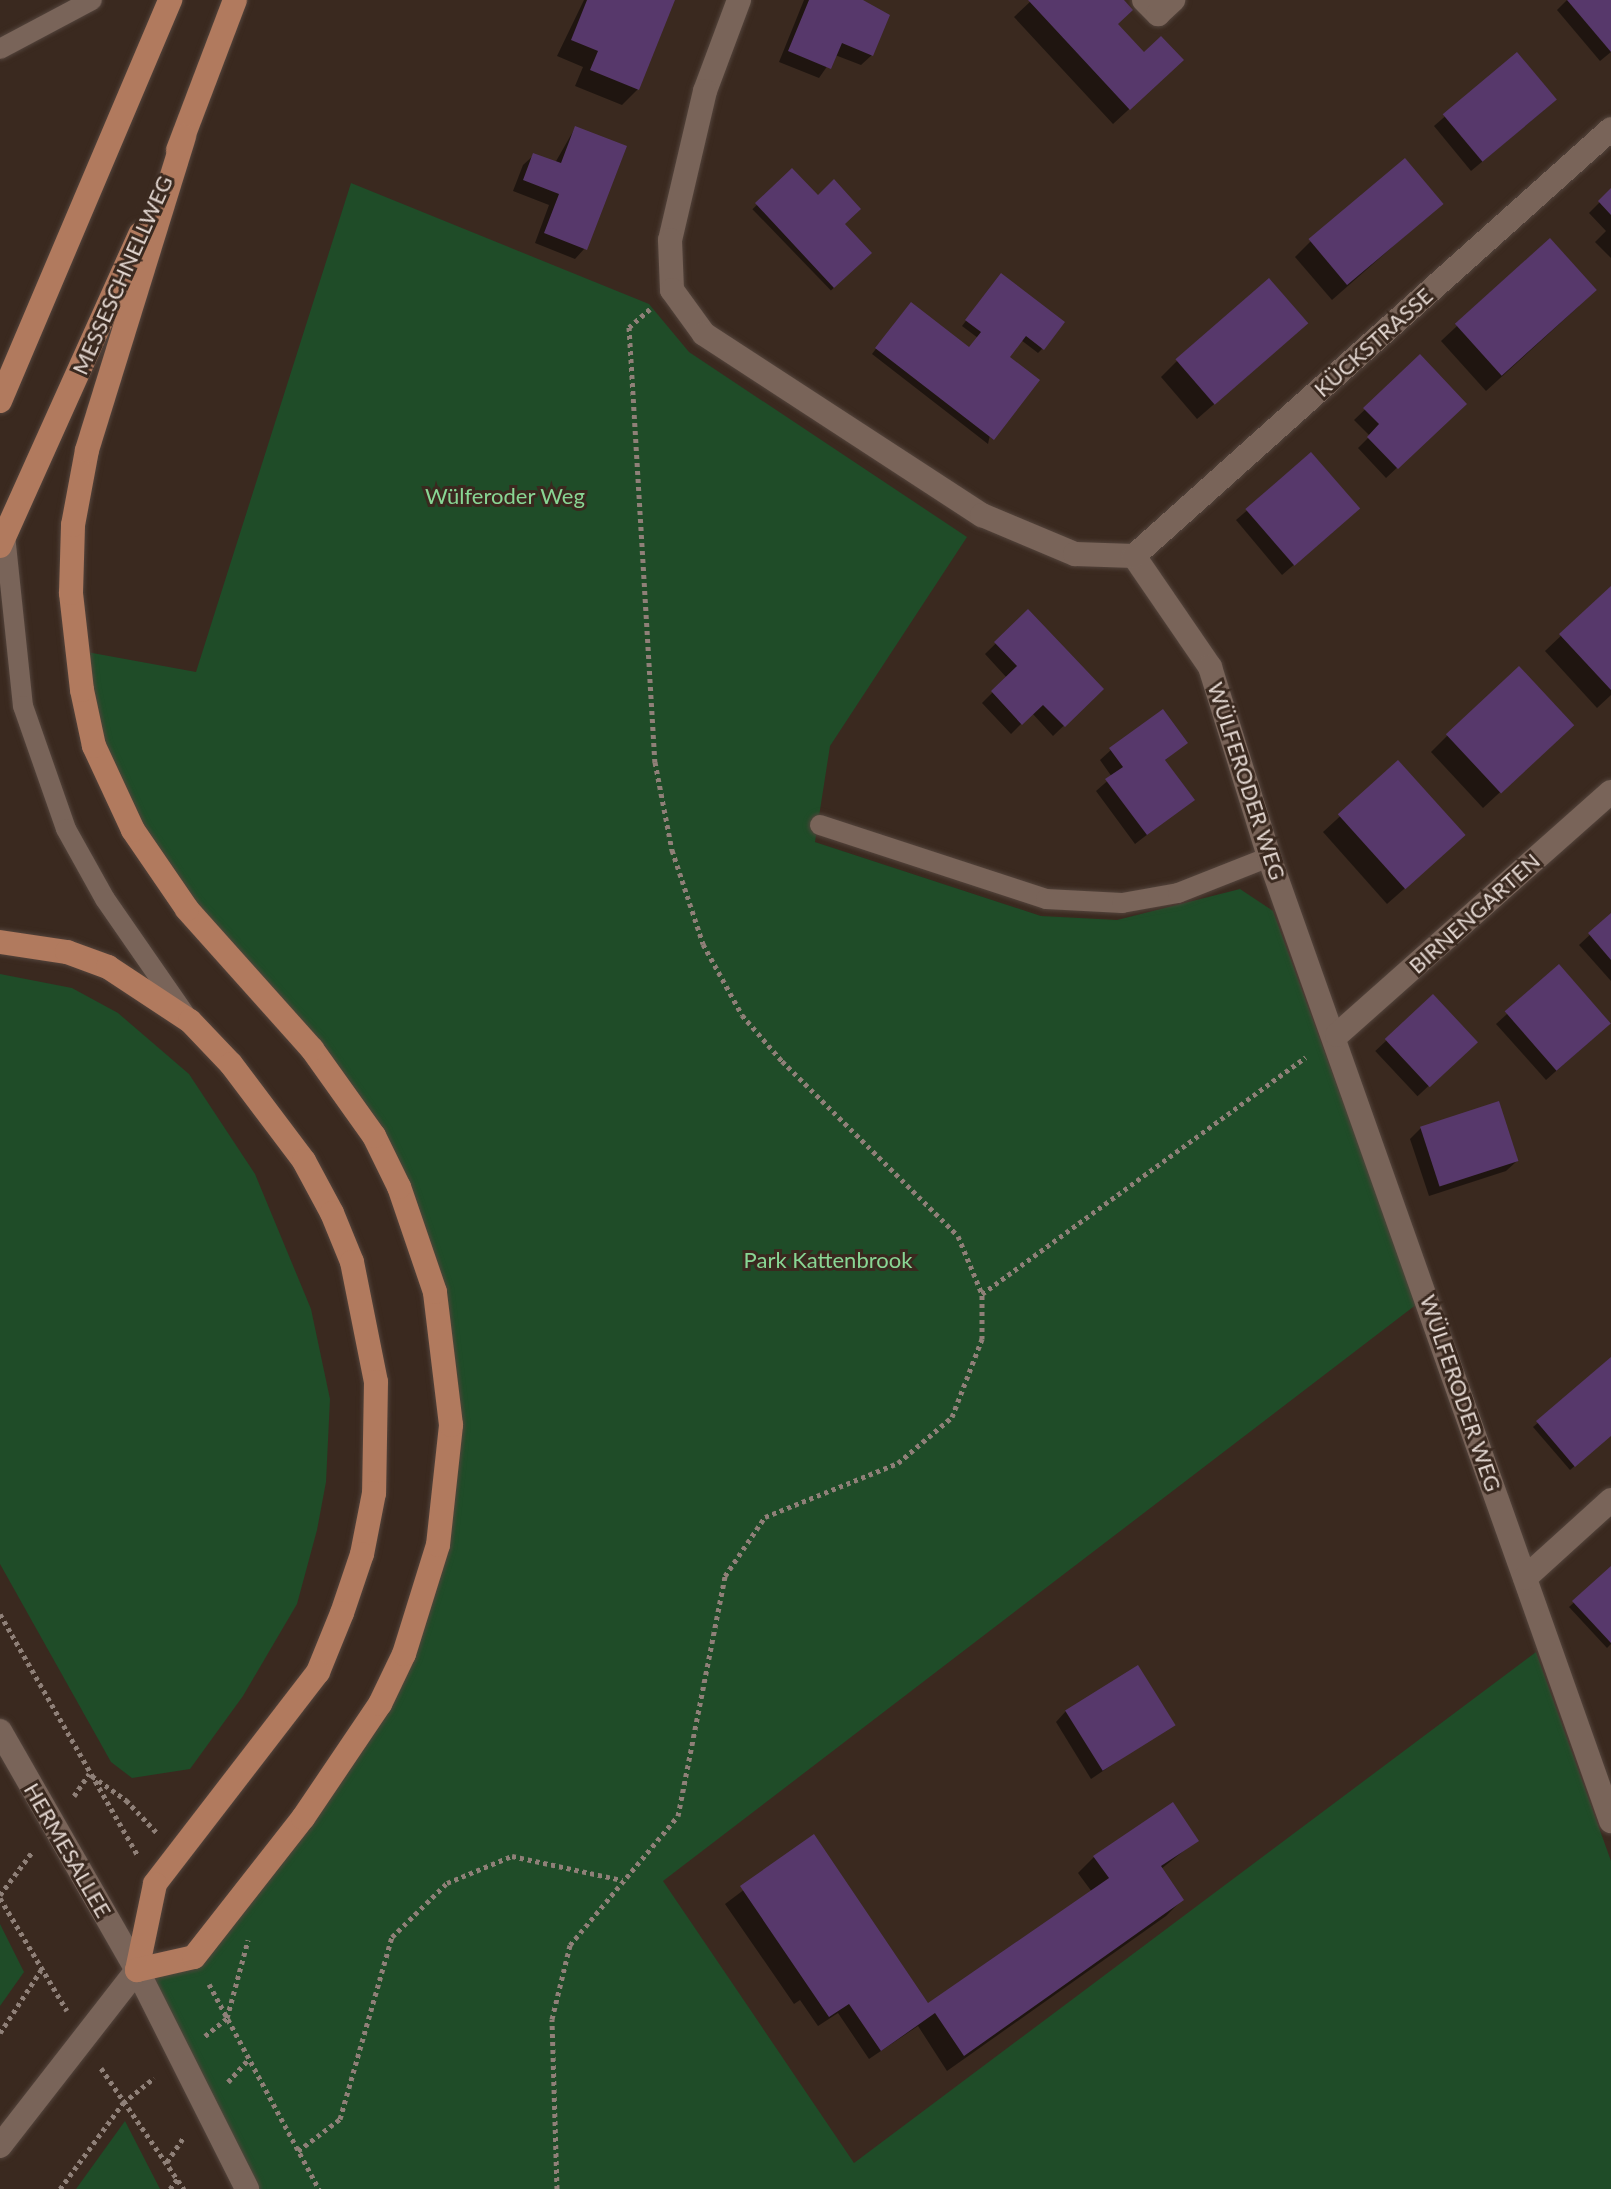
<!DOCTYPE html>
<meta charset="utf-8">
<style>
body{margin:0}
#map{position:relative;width:1611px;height:2189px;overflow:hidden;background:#3a291f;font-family:Lato,sans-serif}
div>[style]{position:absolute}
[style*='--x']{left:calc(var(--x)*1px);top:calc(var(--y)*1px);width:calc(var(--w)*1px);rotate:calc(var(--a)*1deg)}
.green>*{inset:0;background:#1f4c28}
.shadow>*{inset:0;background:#0007;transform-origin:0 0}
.building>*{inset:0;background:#57386b;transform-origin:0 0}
.path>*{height:5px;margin-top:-2.5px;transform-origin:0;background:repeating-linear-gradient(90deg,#8f8078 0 4px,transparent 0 8px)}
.roads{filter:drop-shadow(0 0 2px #53443c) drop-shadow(0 0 2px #53443c)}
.service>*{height:20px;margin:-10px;padding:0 10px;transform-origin:10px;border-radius:10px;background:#796459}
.minor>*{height:24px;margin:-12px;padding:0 12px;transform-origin:12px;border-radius:12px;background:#796459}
.secondary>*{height:24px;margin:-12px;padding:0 12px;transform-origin:12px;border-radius:12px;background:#796459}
.trunk>*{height:24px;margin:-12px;padding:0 12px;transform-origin:12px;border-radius:12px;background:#b17a5e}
span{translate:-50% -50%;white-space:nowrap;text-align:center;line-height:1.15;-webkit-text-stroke:6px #3a291f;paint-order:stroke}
.street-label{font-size:22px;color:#e1d5cf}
.park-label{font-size:22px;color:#88d694}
</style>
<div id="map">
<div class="green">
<div style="clip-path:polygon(351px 183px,649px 304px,689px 352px,967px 537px,830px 746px,815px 842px,1041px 916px,1117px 920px,1240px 889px,1273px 911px,1417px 1304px,663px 1881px,854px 2163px,1536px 1652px,1611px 1861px,1611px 2189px,248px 2189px,137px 1970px,194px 1957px,350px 1752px,425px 1597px,447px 1362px,374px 1136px,133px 830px,76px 650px,196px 672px)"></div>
<div style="clip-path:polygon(0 974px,72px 988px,118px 1013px,189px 1074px,255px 1174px,311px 1309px,330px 1399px,326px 1482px,317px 1530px,297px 1604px,243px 1696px,190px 1769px,132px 1778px,111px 1762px,0 1564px)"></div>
<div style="clip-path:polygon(0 1924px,24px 1972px,0 2006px)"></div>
<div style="clip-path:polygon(125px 2121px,160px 2189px,76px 2189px)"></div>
</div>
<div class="shadow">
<div style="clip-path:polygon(584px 0,673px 0,638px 89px,622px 105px,575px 86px,583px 67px,557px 56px)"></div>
<div style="clip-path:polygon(804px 0,860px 0,872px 55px,861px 65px,835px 55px,819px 78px,779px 62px)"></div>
<div style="clip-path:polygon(1032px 0,1121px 0,1116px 24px,1165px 76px,1113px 124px,1014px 17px)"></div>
<div style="clip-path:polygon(1567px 0,1611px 0,1611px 52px,1600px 61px,1557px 10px)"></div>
<div style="clip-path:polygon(1517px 54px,1544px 110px,1471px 171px,1434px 126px)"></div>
<div style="clip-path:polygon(575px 128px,585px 248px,575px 259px,535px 243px,549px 205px,513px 191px,523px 165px,534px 155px,555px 163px)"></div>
<div style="left:792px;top:171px;width:113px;height:55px;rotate:46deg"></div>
<div style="clip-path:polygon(1611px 191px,1611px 258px,1595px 242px,1606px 231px,1589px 213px)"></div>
<div style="clip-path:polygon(1441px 204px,1332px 300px,1295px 257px,1311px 241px)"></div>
<div style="clip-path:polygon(997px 280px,1042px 349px,1038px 353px,1021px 340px,1007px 358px,988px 444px,872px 354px,906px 309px,969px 349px,978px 338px,962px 326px)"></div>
<div style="clip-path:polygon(1579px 306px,1486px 391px,1441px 341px,1457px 326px)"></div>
<div style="clip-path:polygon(1289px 339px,1197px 419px,1161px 377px,1177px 361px)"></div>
<div style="clip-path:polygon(1420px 357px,1465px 404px,1386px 478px,1358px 448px,1370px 436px,1354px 420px)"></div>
<div style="clip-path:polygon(1311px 455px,1347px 519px,1282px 575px,1236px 520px)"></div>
<div style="clip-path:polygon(1611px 588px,1611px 695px,1597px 708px,1545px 651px)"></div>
<div style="clip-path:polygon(1028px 612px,1102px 689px,1053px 736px,1032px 713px,1011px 734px,982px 703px,1007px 678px,985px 654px)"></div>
<div style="clip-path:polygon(1447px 736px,1555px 741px,1483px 808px,1431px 752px)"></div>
<div style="clip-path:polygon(1185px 743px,1163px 762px,1192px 800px,1135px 844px,1096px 791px,1112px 777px,1100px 760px,1111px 750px)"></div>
<div style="clip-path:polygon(1398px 763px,1447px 851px,1387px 904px,1323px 832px)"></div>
<div style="clip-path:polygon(1611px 915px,1611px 981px,1579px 945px)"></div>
<div style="clip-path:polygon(1559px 967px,1599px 1033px,1546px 1080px,1496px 1024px)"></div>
<div style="left:1433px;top:997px;width:62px;height:79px;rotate:47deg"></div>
<div style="clip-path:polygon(1421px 1128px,1517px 1161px,1506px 1171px,1429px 1196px,1410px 1139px)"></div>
<div style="clip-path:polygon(1611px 1360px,1611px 1435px,1570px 1470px,1533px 1427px)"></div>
<div style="clip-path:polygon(1611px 1569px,1611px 1644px,1607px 1648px,1569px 1607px)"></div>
<div style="clip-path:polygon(1066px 1711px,1173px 1724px,1091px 1779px,1056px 1722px)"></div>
<div style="clip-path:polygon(814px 1837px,928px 2006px,1092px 1892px,1078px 1873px,1094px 1857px,1196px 1841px,1161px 1869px,1182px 1900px,1166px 1916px,947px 2071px,918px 2026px,869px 2059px,838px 2013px,818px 2026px,800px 2000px,794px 2004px,725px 1904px)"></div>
</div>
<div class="building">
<div style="clip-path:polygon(587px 0,675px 0,639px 90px,590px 70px,598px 51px,571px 40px)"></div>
<div style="clip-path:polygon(809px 0,863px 0,890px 15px,873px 56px,842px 43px,831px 69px,788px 51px)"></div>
<div style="clip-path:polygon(1028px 0,1124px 0,1133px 10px,1118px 24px,1144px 52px,1161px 36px,1184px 60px,1130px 110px)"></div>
<div style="clip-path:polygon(1567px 0,1611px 0,1611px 52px)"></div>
<div style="left:1517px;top:52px;width:62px;height:97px;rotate:50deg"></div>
<div style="clip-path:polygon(575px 126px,627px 146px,587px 250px,544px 233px,559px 194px,523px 180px,533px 153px,561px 163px)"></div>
<div style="left:1405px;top:158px;width:60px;height:126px;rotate:50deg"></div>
<div style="clip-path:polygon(792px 168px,818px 195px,834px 179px,861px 209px,845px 224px,872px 253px,834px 288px,755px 203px)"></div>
<div style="clip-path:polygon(1611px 188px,1611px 215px,1598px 201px)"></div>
<div style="left:1550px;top:238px;width:70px;height:128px;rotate:48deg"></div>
<div style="clip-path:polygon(1001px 273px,1065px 322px,1044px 350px,1026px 336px,1010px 357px,1040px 380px,994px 440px,875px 348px,911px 302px,969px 347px,981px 332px,965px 320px)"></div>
<div style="left:1269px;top:278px;width:60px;height:124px;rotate:49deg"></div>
<div style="clip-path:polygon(1420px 354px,1467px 404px,1398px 469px,1367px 437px,1379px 424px,1363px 408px)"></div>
<div style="left:1311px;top:452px;width:75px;height:87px;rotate:49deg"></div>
<div style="clip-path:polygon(1611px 586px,1611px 690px,1559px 634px)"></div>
<div style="clip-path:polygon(1028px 609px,1104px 689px,1065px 727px,1043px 705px,1022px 725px,991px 691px,1017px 666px,994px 642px)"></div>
<div style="left:1519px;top:666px;width:81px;height:100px;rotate:47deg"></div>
<div style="clip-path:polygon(1163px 709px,1188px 743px,1165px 760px,1195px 800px,1147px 835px,1105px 779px,1123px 767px,1109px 748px)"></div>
<div style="left:1398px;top:760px;width:101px;height:81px;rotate:48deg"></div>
<div style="clip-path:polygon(1611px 913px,1611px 960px,1588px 933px)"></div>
<div style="left:1559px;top:964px;width:79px;height:72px;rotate:49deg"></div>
<div style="left:1433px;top:994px;width:66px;height:66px;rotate:47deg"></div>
<div style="left:1499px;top:1101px;width:63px;height:83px;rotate:72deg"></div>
<div style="clip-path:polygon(1611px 1357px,1611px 1436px,1575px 1467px,1536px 1421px)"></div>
<div style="clip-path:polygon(1611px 1566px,1611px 1643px,1572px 1601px)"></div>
<div style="left:1138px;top:1665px;width:71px;height:86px;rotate:58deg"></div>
<div style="clip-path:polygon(1173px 1802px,1199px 1841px,1161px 1866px,1184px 1900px,964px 2056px,935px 2013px,881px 2051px,849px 2004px,829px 2017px,740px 1886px,814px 1834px,928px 2003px,1109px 1878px,1093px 1856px)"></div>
</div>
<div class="path">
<div style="--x:650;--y:309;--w:28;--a:139"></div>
<div style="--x:629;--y:327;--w:436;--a:86.6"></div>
<div style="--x:655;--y:762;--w:90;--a:79.1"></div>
<div style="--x:672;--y:850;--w:99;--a:71.7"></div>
<div style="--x:703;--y:944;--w:81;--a:61.2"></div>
<div style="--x:742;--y:1015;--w:61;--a:49"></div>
<div style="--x:782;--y:1061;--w:248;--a:44.8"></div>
<div style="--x:958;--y:1236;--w:63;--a:67.5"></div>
<div style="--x:0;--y:1614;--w:279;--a:60.3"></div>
<div style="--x:92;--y:1776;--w:42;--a:35.2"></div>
<div style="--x:126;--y:1800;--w:44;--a:46.8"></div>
<div style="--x:74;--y:1796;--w:27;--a:-56"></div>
<div style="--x:0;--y:1895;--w:54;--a:-53.3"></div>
<div style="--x:0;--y:1898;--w:131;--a:59.3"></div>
<div style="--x:209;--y:1984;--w:233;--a:61.8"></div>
<div style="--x:0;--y:2033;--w:75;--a:-56.9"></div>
<div style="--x:205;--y:2036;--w:28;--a:-39"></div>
<div style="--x:227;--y:2018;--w:81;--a:-74.9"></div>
<div style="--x:101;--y:2068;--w:147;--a:55.6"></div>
<div style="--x:228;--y:2082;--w:31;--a:-48"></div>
<div style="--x:298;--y:2151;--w:53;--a:-37.3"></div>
<div style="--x:340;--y:2119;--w:189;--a:-74.1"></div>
<div style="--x:392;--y:1937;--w:77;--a:-44.5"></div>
<div style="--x:447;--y:1883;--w:70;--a:-22.6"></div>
<div style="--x:512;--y:1856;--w:113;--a:12.3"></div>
<div style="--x:167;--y:2162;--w:30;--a:-56"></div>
<div style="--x:60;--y:2189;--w:107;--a:-53.8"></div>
<div style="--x:123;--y:2103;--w:40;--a:-39"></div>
<div style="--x:170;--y:2189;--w:14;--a:-54"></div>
<div style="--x:557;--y:2189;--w:170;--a:-91.7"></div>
<div style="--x:552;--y:2019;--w:76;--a:-76.3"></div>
<div style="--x:570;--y:1945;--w:168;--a:-50.1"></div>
<div style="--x:678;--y:1816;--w:245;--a:-78.9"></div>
<div style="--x:725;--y:1576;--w:71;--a:-55.9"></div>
<div style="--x:765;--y:1517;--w:144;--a:-22.1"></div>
<div style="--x:898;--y:1463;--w:71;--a:-40.4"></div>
<div style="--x:952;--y:1417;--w:84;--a:-69"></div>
<div style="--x:982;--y:1339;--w:45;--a:-90"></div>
<div style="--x:982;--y:1294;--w:401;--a:-36.2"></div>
</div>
<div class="roads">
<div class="service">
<div style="--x:0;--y:49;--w:104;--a:-28"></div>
<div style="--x:5;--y:535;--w:172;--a:84"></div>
<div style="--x:23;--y:706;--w:130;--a:70.7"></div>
<div style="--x:66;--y:829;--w:80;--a:60.9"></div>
<div style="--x:105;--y:899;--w:142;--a:55.3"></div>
<div style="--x:820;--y:825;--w:238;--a:18.1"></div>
<div style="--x:1046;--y:899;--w:76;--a:3"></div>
<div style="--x:1122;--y:903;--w:57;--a:-10.1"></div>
<div style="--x:1178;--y:893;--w:98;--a:-21.6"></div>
</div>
<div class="minor">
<div style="--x:739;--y:0;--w:97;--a:110.5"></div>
<div style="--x:705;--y:91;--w:153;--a:103.2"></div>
<div style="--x:670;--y:240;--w:50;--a:87.7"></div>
<div style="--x:672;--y:290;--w:54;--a:54"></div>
<div style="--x:704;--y:334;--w:332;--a:33.1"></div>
<div style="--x:982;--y:515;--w:101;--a:22.8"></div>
<div style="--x:1075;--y:554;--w:59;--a:1.9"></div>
<div style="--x:1144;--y:0;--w:20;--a:45"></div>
<div style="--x:1158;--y:14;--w:21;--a:-43"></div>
<div style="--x:1134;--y:556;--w:135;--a:55.6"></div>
<div style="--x:1210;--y:667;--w:199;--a:72.7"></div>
<div style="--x:1269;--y:857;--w:1023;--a:70.47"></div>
<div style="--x:1134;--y:556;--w:640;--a:-41.83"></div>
<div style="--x:1337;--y:1035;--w:366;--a:-41.6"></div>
<div style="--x:1525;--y:1578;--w:116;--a:-42.2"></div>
</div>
<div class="secondary">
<div style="--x:0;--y:1731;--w:275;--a:60.2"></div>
<div style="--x:137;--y:1970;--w:245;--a:63.3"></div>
<div style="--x:0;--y:2146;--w:223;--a:-52.1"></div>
</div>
<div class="trunk">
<div style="--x:178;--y:150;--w:160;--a:-69.2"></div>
<div style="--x:0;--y:401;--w:436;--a:-67"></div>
<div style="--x:0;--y:546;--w:342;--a:-65.8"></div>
<div style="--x:0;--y:942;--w:68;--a:8.5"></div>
<div style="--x:67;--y:952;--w:44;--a:20.1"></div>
<div style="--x:108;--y:967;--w:98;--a:33.4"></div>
<div style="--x:190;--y:1021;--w:59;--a:46.4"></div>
<div style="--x:231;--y:1064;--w:121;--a:53"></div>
<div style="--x:304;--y:1161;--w:59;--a:61.7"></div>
<div style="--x:332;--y:1213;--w:53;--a:67.8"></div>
<div style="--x:352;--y:1262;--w:122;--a:78.7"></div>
<div style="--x:376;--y:1382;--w:111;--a:91"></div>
<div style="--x:374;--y:1493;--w:62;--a:101.1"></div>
<div style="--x:362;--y:1554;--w:62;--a:108.7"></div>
<div style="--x:342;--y:1613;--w:64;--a:112.1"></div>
<div style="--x:318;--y:1672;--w:267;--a:127.6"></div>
<div style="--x:155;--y:1884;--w:88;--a:101.8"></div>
<div style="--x:137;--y:1970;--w:58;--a:-12.8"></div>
<div style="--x:194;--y:1957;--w:177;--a:-51.9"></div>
<div style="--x:303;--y:1818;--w:138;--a:-56"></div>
<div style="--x:380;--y:1704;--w:55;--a:-64.4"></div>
<div style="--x:404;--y:1654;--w:114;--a:-72.7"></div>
<div style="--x:438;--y:1545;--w:121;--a:-83.8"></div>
<div style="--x:451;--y:1425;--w:134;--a:-96.9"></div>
<div style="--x:435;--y:1292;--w:111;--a:-108.9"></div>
<div style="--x:399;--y:1187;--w:57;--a:-116.1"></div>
<div style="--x:374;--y:1136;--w:107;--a:-125.5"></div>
<div style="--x:312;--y:1049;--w:188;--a:-131.8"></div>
<div style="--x:187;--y:909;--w:96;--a:-124.4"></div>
<div style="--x:133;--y:830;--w:93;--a:-114.9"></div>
<div style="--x:94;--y:746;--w:57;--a:-102.1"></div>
<div style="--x:82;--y:690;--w:98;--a:-96.5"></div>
<div style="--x:71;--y:593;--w:68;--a:-88.3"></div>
<div style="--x:73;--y:525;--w:76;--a:-79.4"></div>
<div style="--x:87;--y:450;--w:328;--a:-72.8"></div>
</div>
</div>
<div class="street-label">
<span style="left:122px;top:275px;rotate:-66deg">MESSESCHNELLWEG</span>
<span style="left:1373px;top:342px;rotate:-42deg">KÜCKSTRASSE</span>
<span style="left:1247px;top:781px;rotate:72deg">WÜLFERODER WEG</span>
<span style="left:1474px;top:913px;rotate:-42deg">BIRNENGARTEN</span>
<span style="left:1461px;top:1393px;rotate:71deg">WÜLFERODER WEG</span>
<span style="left:68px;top:1850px;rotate:60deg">HERMESALLEE</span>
</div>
<div class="park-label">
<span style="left:505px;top:496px">Wülferoder Weg</span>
<span style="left:828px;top:1260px">Park Kattenbrook</span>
</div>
</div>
